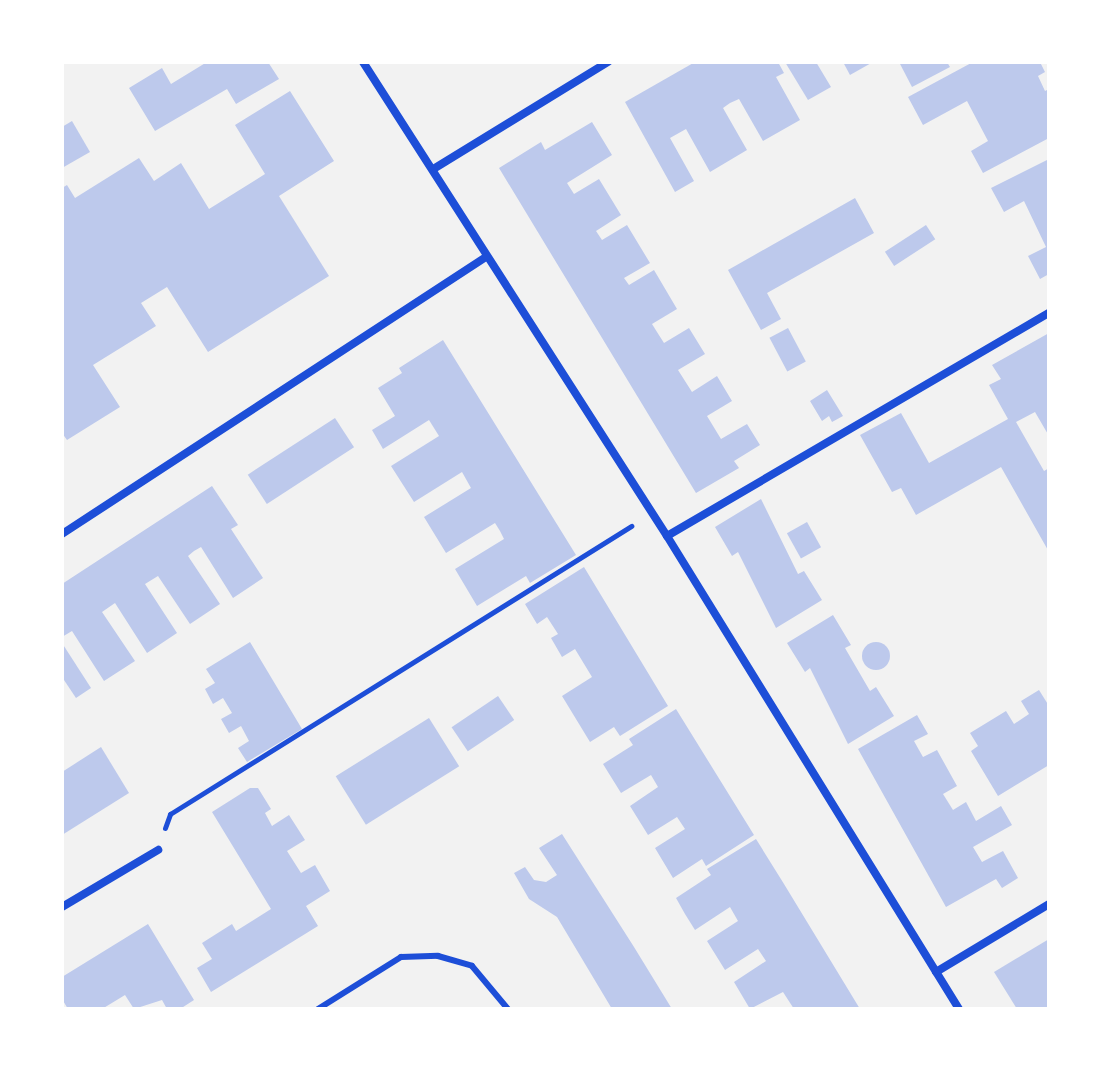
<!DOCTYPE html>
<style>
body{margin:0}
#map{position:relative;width:1111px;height:1071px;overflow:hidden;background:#f2f2f2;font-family:Rubik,sans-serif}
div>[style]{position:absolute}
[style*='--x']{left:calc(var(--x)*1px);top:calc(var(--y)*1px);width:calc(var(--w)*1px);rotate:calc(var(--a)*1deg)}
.building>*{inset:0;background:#bdc9ec;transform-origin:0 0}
.round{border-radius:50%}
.path>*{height:5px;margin:-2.5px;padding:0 2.5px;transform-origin:2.5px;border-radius:2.5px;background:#1d4ed8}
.service>*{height:6px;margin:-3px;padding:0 3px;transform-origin:3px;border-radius:3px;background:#1d4ed8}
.minor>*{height:8px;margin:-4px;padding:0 4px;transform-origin:4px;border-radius:4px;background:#1d4ed8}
span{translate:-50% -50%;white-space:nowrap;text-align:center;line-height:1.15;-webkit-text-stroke:6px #fff;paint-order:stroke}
.frame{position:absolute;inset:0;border:64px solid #fff;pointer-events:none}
</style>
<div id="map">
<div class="building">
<div style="clip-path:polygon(207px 62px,268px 62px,279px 79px,236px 104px,227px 89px,155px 131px,129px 88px,162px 68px,171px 84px)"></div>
<div style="clip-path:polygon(695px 62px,778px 62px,784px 73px,776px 77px,800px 120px,763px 141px,739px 99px,730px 103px,723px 108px,747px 150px,710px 172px,686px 129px,670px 138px,694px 181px,675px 192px,625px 102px)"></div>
<div style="clip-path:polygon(785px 62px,816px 62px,831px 87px,808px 100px)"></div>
<div style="clip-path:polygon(843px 62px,873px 62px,850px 75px)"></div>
<div style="clip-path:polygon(899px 62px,947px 62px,950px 67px,912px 87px)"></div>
<div style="clip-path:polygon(973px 62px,1040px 62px,1045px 72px,1038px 76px,1045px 91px,1049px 89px,1049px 138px,983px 173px,971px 151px,988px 141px,967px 101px,923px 125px,908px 97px)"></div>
<div style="clip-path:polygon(290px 91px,334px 161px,279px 196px,329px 276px,208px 352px,167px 287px,141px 303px,156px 326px,93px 365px,120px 407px,67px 440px,62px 433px,62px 188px,67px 185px,75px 198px,139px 158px,154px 181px,181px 163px,209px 209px,265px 174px,235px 125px)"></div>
<div style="clip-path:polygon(72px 121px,90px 152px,62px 168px,62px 127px)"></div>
<div style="clip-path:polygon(592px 122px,612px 155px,567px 183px,574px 194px,599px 179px,621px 215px,596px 231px,602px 240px,627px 225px,650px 263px,624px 278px,629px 285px,654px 270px,677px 309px,652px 324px,657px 332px,664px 343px,689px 328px,705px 354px,678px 370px,692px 392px,717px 376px,732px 401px,707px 416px,721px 439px,747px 424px,760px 445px,734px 461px,739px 468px,696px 493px,499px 168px,541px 142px,545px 150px)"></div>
<div style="clip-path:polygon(1049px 159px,1049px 274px,1040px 279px,1028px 256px,1046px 247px,1024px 201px,1004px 212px,991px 188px)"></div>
<div style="clip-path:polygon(855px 198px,874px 233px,767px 293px,781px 319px,761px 330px,728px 270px)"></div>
<div style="left:926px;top:225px;width:17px;height:49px;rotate:57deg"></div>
<div style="left:788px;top:328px;width:38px;height:21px;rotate:62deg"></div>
<div style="clip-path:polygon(1049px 333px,1049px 436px,1035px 412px,1016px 422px,1044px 471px,1049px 468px,1049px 552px,1001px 467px,916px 515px,901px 488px,892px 492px,860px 435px,901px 413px,929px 463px,1008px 419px,989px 385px,1001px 379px,992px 365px)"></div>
<div style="clip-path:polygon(443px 340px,576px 555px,530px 583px,526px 576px,477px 606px,455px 569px,504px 539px,500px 531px,495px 523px,446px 553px,424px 517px,471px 488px,462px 472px,414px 502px,391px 466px,439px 436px,429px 420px,383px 449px,372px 430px,395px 416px,378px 388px,402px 373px,399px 368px)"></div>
<div style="clip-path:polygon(827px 390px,843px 416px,832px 422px,829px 416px,822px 421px,810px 401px)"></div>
<div style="left:335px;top:418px;width:35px;height:104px;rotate:57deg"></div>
<div style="clip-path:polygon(212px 486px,238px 525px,231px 529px,263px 578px,233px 598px,201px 547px,194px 551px,188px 556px,220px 604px,190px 624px,158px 576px,145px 584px,177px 633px,147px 653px,115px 603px,102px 612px,135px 661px,104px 681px,72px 631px,62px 637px,62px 584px)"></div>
<div style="clip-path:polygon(761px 499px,798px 574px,804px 571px,822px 600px,776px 628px,738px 552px,732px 556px,715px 527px)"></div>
<div style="left:807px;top:522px;width:29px;height:23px;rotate:61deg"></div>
<div style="clip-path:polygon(584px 567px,668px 706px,620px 736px,614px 727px,590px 742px,562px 696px,592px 677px,575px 649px,562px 657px,551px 638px,558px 634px,547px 617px,537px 624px,525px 604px)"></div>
<div style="clip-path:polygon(833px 615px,851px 645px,845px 648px,870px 691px,876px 687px,894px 716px,848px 744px,810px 668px,805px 672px,787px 643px)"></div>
<div class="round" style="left:862px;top:642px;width:28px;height:28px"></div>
<div style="clip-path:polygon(250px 642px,302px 729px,247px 762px,238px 748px,249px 741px,241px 726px,229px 733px,221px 719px,232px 713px,223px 698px,213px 704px,205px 689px,215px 683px,206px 669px)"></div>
<div style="clip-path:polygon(62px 643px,91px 688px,76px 698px,62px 677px)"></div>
<div style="clip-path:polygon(1039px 690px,1049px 706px,1049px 765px,998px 796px,971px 751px,978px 746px,970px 733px,1006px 711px,1014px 724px,1029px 714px,1021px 701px)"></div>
<div style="left:498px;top:696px;width:29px;height:56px;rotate:56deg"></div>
<div style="clip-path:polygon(676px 709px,754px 835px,706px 866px,702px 859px,673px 878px,655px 848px,685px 829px,677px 817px,648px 835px,630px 806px,658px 787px,651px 775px,621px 793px,603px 764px,633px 745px,629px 739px)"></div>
<div style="clip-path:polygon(917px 715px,928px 734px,914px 741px,919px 750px,923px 757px,937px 750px,957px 786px,943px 794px,953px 810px,966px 802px,976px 821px,1001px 806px,1012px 825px,973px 847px,982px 862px,1003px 851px,1018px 878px,1002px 888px,996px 879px,946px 907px,858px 749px)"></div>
<div style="left:429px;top:718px;width:57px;height:110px;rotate:58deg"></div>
<div style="clip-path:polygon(101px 747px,129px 793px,62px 835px,62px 772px)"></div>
<div style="clip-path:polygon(250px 788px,258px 788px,271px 809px,265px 813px,272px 826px,289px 815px,305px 840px,287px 851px,301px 873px,315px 865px,330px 891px,306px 906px,318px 926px,211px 992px,197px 968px,212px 959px,202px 943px,232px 924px,236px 931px,271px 909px,212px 812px)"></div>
<div style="clip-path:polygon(562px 834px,634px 947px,672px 1009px,612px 1009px,557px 917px,529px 899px,514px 873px,525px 867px,534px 880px,546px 882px,557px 875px,539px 848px)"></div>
<div style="clip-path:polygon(756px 839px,784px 884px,860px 1009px,794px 1009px,783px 992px,750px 1009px,734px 982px,766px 961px,758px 949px,725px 970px,707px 941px,738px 921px,730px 907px,695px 930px,685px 914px,676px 898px,711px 875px,707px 869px)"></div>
<div style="clip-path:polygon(148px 924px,194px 1000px,180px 1009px,167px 1009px,162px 1000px,134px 1009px,125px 995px,102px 1009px,68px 1009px,62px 999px,62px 977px)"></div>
<div style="clip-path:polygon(1049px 939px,1049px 1009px,1017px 1009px,994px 972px)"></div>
</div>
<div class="path">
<div style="--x:165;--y:828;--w:15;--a:-70"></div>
<div style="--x:170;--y:814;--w:544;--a:-31.99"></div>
</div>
<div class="service">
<div style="--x:318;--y:1009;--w:98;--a:-32.1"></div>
<div style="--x:401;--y:957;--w:37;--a:-2"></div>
<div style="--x:438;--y:956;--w:35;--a:16"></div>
<div style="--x:472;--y:966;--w:56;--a:50.1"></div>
</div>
<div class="minor">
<div style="--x:363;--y:62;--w:563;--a:57.33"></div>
<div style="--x:667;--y:536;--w:556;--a:58.31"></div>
<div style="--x:435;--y:168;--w:203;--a:-31.5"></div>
<div style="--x:62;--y:534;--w:506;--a:-33.16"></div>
<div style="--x:667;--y:536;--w:442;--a:-30.3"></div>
<div style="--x:62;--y:907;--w:112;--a:-30.7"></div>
<div style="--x:936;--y:972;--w:132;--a:-31"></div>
</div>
<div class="frame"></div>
</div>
